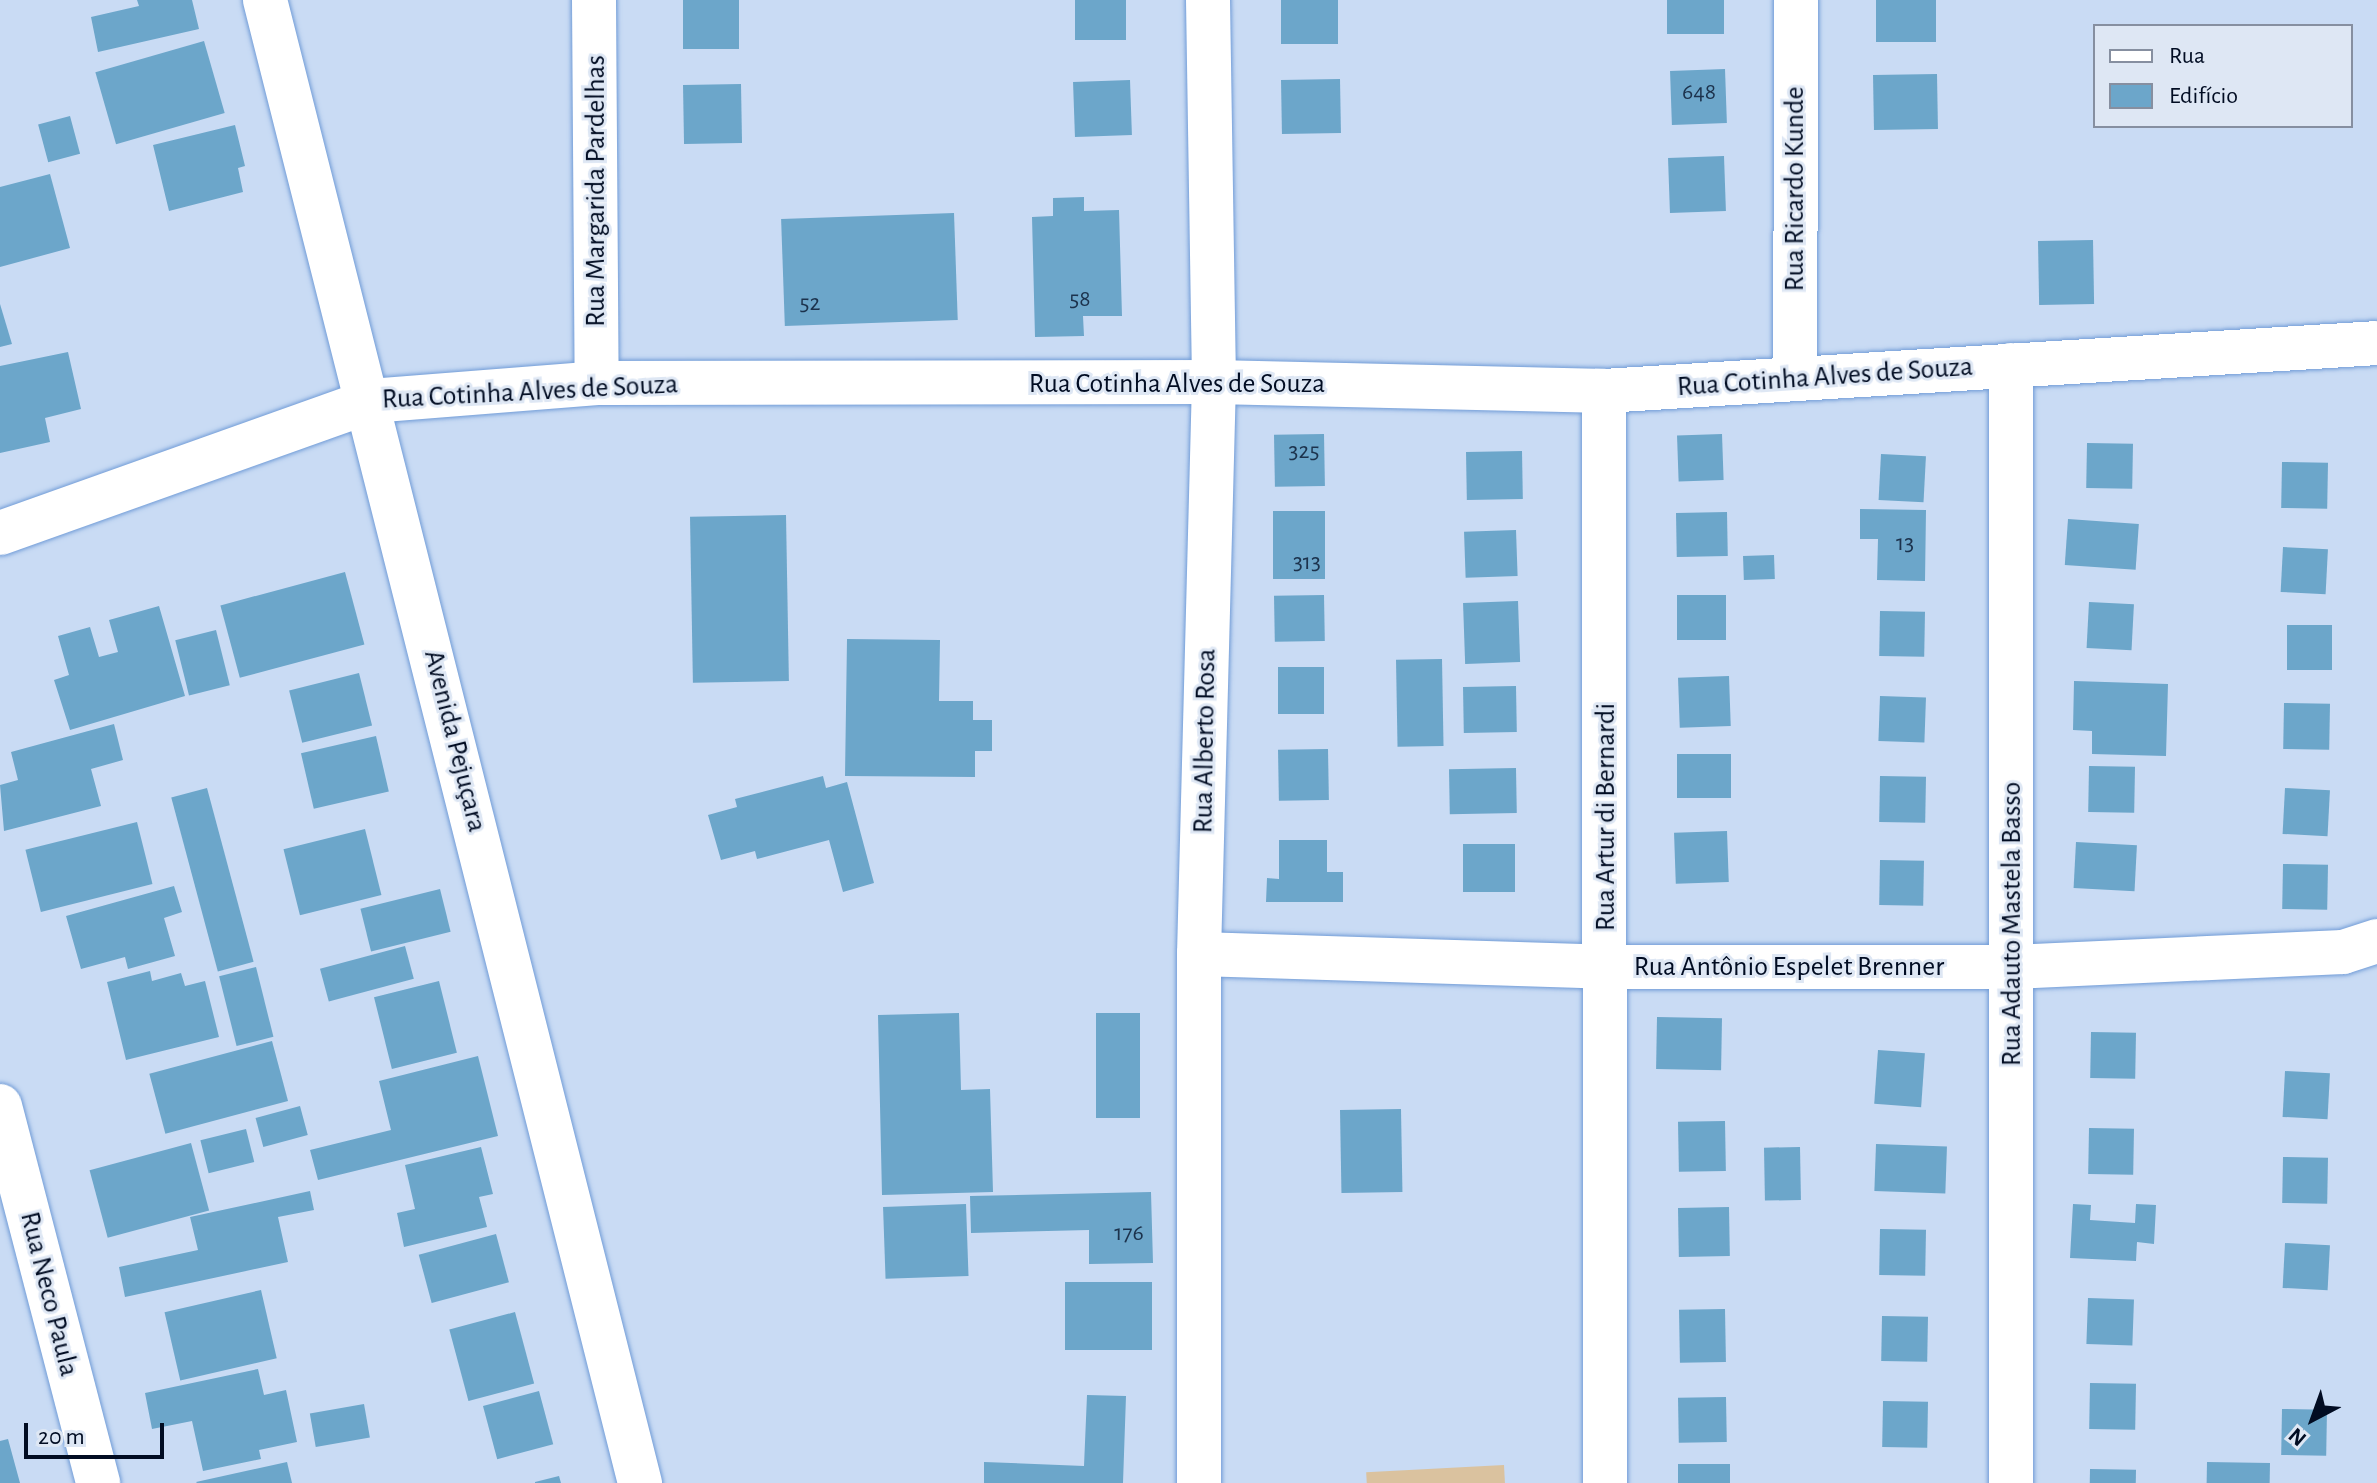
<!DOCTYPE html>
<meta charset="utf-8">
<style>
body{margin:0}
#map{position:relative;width:2377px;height:1483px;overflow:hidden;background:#c9dbf4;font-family:"Alegreya Sans",sans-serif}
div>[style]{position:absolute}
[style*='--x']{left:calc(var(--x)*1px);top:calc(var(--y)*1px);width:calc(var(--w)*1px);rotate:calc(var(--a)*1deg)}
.green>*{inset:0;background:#dac29f;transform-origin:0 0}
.building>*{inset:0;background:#6ca6ca;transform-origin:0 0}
.roads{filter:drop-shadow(0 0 2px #719cd7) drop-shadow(0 0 2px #719cd7)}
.minor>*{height:44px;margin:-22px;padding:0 22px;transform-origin:22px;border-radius:22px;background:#fff}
span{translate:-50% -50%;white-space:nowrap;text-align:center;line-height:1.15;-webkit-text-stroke:6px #dee7f4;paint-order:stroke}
.number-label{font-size:24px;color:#1c324c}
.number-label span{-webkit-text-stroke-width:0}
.street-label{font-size:28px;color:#010c22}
.legend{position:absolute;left:2093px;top:24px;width:260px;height:104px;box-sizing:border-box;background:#dee7f4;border:2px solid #868fa0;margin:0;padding:10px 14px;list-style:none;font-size:24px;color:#010c22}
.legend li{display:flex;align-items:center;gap:16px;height:40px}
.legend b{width:40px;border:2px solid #868fa0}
.north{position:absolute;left:2273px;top:1379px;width:80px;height:80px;-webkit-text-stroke:6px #dee7f4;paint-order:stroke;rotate:221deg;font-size:22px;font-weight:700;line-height:32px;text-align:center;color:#010c22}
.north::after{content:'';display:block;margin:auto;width:28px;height:36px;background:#010c22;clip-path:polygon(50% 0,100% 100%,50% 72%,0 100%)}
.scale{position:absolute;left:24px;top:1423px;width:140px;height:36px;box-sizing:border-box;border:4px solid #010c22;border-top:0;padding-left:10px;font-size:24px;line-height:28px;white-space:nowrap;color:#010c22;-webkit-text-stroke:6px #dee7f4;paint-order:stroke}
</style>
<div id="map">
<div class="green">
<div style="left:1504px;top:1465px;width:18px;height:138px;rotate:87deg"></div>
</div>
<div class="building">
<div style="clip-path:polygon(137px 0,192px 0,199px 29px,98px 52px,91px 17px,139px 6px)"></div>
<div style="left:683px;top:0;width:56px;height:49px"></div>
<div style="left:1075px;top:0;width:51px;height:40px"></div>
<div style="left:1281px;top:0;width:57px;height:44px"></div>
<div style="left:1667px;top:0;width:57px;height:34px"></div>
<div style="left:1876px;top:0;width:60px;height:42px"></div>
<div style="left:204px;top:41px;width:75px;height:113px;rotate:74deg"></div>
<div style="left:1725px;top:69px;width:54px;height:55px;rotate:88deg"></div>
<div style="left:1937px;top:74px;width:55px;height:64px;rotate:89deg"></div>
<div style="left:1340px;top:79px;width:54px;height:59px;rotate:89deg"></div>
<div style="left:1130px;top:80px;width:55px;height:57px;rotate:88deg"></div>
<div style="left:741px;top:84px;width:59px;height:58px;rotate:89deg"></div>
<div style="left:70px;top:116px;width:39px;height:33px;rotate:75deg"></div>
<div style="clip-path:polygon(235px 125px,245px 166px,238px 168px,243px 192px,169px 211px,153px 145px)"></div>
<div style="left:1724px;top:156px;width:55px;height:56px;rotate:88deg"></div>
<div style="clip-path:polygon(50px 174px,70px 248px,0 267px,0 187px)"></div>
<div style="clip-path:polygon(1084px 197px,1084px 211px,1119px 210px,1122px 316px,1083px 316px,1084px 336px,1035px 337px,1032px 217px,1053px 216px,1053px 198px)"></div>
<div style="left:954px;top:213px;width:107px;height:173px;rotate:88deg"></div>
<div style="left:2093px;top:240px;width:64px;height:55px;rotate:89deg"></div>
<div style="clip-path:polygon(0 304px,12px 344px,0 347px)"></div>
<div style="clip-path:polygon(68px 352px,81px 409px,45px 418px,50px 442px,0 453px,0 366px)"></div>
<div style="left:1324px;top:434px;width:52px;height:50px;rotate:89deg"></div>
<div style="left:1722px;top:434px;width:46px;height:45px;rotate:88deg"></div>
<div style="left:2087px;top:443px;width:46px;height:45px;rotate:1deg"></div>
<div style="left:1522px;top:451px;width:48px;height:56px;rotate:89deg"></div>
<div style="left:1881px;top:454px;width:45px;height:46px;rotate:3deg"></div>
<div style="left:2282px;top:462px;width:46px;height:46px;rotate:1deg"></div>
<div style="clip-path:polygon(1860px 509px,1926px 510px,1925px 581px,1877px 580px,1878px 539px,1860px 539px)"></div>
<div style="left:1273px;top:511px;width:52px;height:68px"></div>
<div style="left:1727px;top:512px;width:44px;height:51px;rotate:89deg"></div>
<div style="left:786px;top:515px;width:166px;height:96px;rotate:89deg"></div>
<div style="left:2068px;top:519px;width:71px;height:46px;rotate:4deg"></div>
<div style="left:1516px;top:530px;width:46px;height:52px;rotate:88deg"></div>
<div style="left:2283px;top:547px;width:45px;height:45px;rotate:3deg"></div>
<div style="left:1774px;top:555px;width:24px;height:31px;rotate:88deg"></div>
<div style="left:345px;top:572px;width:75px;height:129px;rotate:75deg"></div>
<div style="left:1324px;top:595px;width:46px;height:50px;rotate:89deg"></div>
<div style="left:1677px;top:595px;width:49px;height:45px"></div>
<div style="left:1518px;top:601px;width:61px;height:55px;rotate:88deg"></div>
<div style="left:2089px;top:602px;width:45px;height:46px;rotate:3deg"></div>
<div style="clip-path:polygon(159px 606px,185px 696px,70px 730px,54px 680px,69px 675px,58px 636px,90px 627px,99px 657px,118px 652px,109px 620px)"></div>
<div style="left:1880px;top:611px;width:45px;height:45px;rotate:1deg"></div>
<div style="left:2287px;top:625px;width:45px;height:45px"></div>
<div style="left:216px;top:630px;width:57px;height:42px;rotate:76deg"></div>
<div style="clip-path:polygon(847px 639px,940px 640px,939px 701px,973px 701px,973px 720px,992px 720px,992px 751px,975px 751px,975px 777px,845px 776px)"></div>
<div style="left:1442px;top:659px;width:87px;height:46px;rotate:89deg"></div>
<div style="left:1278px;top:667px;width:46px;height:47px"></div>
<div style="left:359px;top:673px;width:54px;height:72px;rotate:76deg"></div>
<div style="left:1729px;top:676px;width:50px;height:51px;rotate:88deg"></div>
<div style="clip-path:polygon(2074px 681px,2168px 684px,2166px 756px,2092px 754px,2092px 731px,2073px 730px)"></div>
<div style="left:1516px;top:686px;width:46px;height:53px;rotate:89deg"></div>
<div style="left:1880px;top:696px;width:46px;height:45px;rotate:2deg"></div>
<div style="left:2284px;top:703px;width:46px;height:46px;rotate:1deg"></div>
<div style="clip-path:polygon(114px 724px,123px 760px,91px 769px,101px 806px,4px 831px,0 785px,18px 780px,11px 752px)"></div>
<div style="left:376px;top:736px;width:57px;height:77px;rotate:77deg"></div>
<div style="left:1328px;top:749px;width:51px;height:50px;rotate:89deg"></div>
<div style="left:1731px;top:754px;width:44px;height:54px;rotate:90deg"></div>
<div style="left:2089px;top:766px;width:46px;height:46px;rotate:1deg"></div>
<div style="left:1516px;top:768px;width:45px;height:67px;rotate:89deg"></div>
<div style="clip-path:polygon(823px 776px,826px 788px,847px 782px,874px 883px,843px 892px,829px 840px,757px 859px,755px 851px,721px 860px,708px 815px,737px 807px,735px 799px)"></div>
<div style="left:1880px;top:776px;width:46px;height:46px;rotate:1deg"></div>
<div style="left:207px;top:788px;width:180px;height:37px;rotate:75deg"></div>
<div style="left:2285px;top:788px;width:45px;height:46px;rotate:3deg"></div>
<div style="left:137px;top:822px;width:64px;height:115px;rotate:76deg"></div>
<div style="left:365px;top:829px;width:68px;height:84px;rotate:76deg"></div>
<div style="left:1727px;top:831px;width:51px;height:53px;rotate:88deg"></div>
<div style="clip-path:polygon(1279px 840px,1327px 840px,1327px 872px,1343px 872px,1343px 902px,1266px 902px,1267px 878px,1279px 879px)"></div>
<div style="left:2076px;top:842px;width:61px;height:46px;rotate:3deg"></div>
<div style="left:1515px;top:844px;width:48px;height:52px;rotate:90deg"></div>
<div style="left:1880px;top:860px;width:44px;height:45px;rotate:1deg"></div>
<div style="left:2283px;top:864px;width:45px;height:45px;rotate:1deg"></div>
<div style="clip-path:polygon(174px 886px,182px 912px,164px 918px,175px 956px,128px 969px,125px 957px,81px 969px,66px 916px)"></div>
<div style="left:440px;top:889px;width:44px;height:82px;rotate:76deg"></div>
<div style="left:405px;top:946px;width:34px;height:88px;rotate:75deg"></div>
<div style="left:256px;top:967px;width:72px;height:38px;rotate:76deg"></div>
<div style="clip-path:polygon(150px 971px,152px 981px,181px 973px,185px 986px,205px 981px,219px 1037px,126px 1060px,107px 982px)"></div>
<div style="left:439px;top:981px;width:74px;height:67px;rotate:76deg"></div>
<div style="clip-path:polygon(959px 1013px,961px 1090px,990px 1089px,993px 1192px,882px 1195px,878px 1015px)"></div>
<div style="left:1096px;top:1013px;width:44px;height:105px"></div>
<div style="left:1657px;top:1017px;width:65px;height:52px;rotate:1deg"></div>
<div style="left:2091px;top:1032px;width:45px;height:46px;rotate:1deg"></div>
<div style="left:272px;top:1041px;width:62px;height:127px;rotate:75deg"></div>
<div style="left:1878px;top:1050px;width:47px;height:54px;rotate:4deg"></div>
<div style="clip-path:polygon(478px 1056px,498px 1136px,318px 1180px,310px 1150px,391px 1130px,379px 1081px)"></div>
<div style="left:2285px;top:1071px;width:45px;height:46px;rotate:3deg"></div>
<div style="left:300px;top:1106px;width:30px;height:46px;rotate:75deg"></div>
<div style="left:1401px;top:1109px;width:83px;height:61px;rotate:89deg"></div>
<div style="left:1725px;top:1121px;width:50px;height:47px;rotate:89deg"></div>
<div style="left:2089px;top:1128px;width:45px;height:46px;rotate:1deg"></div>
<div style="left:246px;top:1129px;width:34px;height:47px;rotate:76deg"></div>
<div style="left:191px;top:1143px;width:70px;height:105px;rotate:75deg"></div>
<div style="left:1876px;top:1144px;width:71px;height:47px;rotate:2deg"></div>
<div style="clip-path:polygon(481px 1147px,493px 1194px,479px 1197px,487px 1227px,404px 1247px,397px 1213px,415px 1209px,405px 1165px)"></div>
<div style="left:1800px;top:1147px;width:53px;height:36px;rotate:89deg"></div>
<div style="left:2283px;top:1157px;width:45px;height:46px;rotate:1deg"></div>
<div style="clip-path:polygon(310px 1191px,314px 1210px,278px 1217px,288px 1262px,125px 1297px,119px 1267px,198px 1250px,190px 1217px)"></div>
<div style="clip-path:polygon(1151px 1192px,1153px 1263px,1089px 1264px,1089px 1230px,971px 1233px,970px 1196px)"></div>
<div style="left:966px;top:1204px;width:72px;height:83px;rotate:88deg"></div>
<div style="clip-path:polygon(2073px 1204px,2091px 1205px,2090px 1220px,2135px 1223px,2136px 1204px,2156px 1205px,2154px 1244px,2137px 1242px,2136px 1261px,2070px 1258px)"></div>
<div style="left:1729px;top:1207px;width:49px;height:51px;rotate:89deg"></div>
<div style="left:1880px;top:1229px;width:46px;height:46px;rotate:1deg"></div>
<div style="left:496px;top:1234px;width:50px;height:80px;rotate:75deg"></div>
<div style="left:2285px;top:1243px;width:45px;height:45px;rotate:3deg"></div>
<div style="left:1152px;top:1282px;width:68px;height:87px;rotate:90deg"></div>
<div style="left:261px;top:1290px;width:70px;height:99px;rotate:77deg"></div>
<div style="left:2088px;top:1298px;width:46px;height:46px;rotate:2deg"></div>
<div style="left:1725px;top:1309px;width:53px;height:46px;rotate:89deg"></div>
<div style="left:515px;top:1312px;width:74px;height:68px;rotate:75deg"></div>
<div style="left:1882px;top:1316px;width:46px;height:45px;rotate:1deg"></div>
<div style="clip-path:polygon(258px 1369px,264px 1395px,286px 1390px,297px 1442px,259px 1450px,261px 1459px,203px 1471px,192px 1421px,152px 1429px,145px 1393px)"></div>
<div style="left:2090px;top:1383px;width:46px;height:46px;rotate:1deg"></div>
<div style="left:539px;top:1391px;width:55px;height:58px;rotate:75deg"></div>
<div style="clip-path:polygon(1087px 1395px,1126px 1396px,1123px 1483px,984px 1483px,984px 1462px,1084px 1466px)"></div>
<div style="left:1726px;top:1397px;width:45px;height:48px;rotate:89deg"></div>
<div style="left:1883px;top:1401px;width:45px;height:46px;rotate:1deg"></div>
<div style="left:364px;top:1404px;width:34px;height:55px;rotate:80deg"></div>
<div style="left:2282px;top:1409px;width:45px;height:46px;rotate:1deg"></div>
<div style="clip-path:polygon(8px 1439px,20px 1483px,0 1483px,0 1441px)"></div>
<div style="clip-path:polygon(287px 1462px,292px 1483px,197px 1483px,196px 1482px)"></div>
<div style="left:2207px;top:1462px;width:63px;height:21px;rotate:1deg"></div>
<div style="left:1730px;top:1464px;width:19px;height:52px;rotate:90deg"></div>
<div style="left:2090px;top:1469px;width:46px;height:14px;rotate:1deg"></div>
<div style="clip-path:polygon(559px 1476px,561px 1483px,535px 1483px,535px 1482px)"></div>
</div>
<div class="roads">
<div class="minor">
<div style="--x:265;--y:0;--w:1530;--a:75.81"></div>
<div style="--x:594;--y:0;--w:383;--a:89.6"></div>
<div style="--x:1795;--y:379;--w:379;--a:-89.8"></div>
<div style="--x:1604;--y:391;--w:1092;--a:89.95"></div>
<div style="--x:0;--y:533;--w:393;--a:-19.6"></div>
<div style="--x:370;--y:401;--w:228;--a:-4.5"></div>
<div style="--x:597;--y:383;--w:617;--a:-0.09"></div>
<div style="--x:1214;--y:382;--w:390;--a:1.3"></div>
<div style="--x:1604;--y:391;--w:774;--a:-3.55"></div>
<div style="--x:1199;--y:954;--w:407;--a:1.8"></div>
<div style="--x:1606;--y:967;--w:406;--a:0"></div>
<div style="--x:2012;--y:967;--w:331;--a:-2.6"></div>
<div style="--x:2343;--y:952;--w:36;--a:-18"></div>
<div style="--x:0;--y:1106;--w:390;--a:75.4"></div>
<div style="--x:1199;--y:1483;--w:529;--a:-90"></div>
<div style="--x:1199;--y:954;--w:572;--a:-88.5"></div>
<div style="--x:1214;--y:382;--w:382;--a:-90.9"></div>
<div style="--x:2011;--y:1483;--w:1118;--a:-90"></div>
</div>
</div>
<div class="number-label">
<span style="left:1699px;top:93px">648</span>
<span style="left:1080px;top:300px">58</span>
<span style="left:810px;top:304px">52</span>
<span style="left:1304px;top:452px">325</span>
<span style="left:1905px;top:544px">13</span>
<span style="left:1307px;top:563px">313</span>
<span style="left:1129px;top:1234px">176</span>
</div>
<div class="street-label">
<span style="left:1795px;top:189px;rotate:-90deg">Rua Ricardo Kunde</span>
<span style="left:596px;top:191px;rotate:-90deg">Rua Margarida Pardelhas</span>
<span style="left:1825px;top:377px;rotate:-4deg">Rua Cotinha Alves de Souza</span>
<span style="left:1177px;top:384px">Rua Cotinha Alves de Souza</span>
<span style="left:530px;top:392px;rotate:-3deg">Rua Cotinha Alves de Souza</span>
<span style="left:455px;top:741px;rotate:76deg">Avenida Pejuçara</span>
<span style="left:1205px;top:741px;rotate:-89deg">Rua Alberto Rosa</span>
<span style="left:1606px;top:817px;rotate:-90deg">Rua Artur di Bernardi</span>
<span style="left:2012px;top:924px;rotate:-90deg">Rua Adauto Mastela Basso</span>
<span style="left:1789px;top:967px">Rua Antônio Espelet Brenner</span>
<span style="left:49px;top:1294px;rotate:76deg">Rua Neco Paula</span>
</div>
<ul class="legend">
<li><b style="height:10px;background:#fff"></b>Rua</li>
<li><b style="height:22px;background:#6ca6ca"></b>Edifício</li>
</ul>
<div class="north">N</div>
<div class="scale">20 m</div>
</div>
